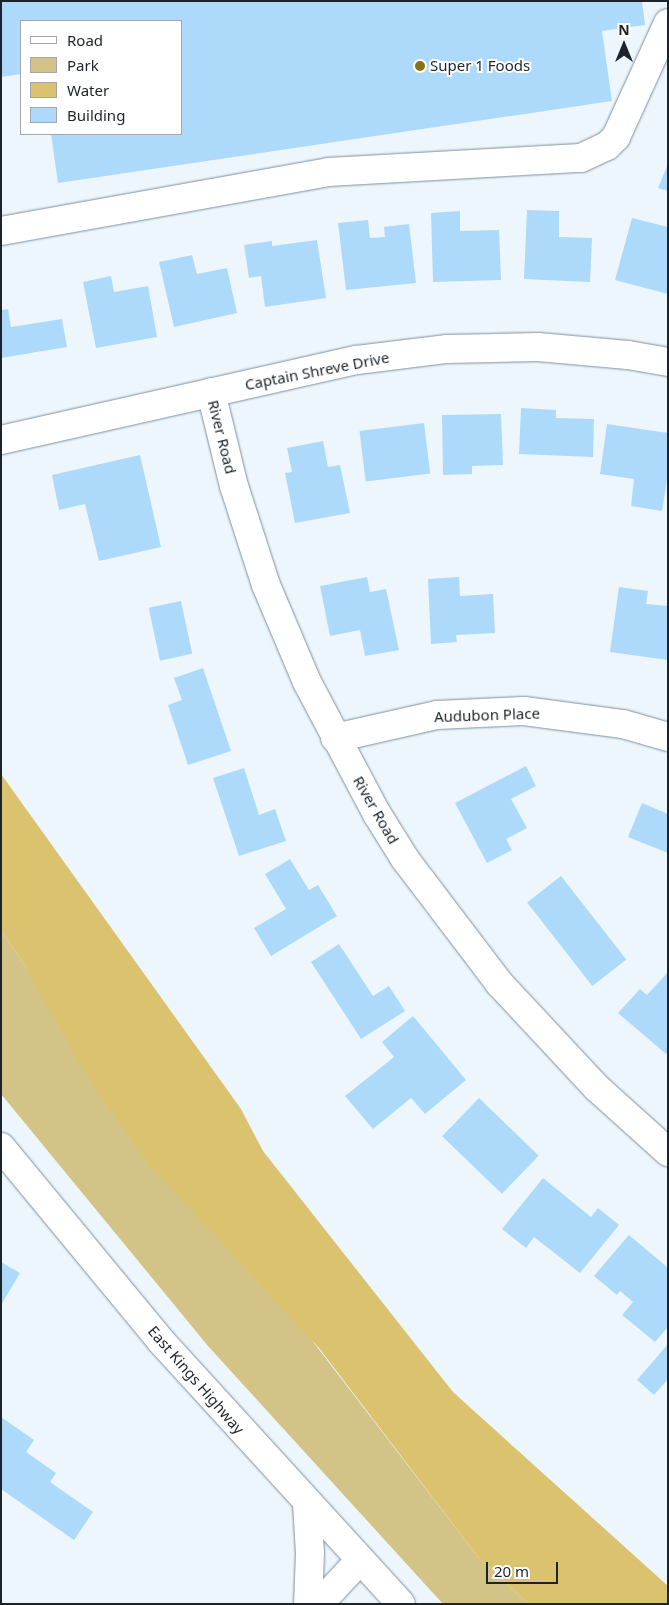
<!DOCTYPE html>
<style>
body{margin:0}
#map{position:relative;width:669px;height:1605px;overflow:hidden;background:#edf6fc;font-family:"Noto Sans",sans-serif}
div>[style]{position:absolute}
[style*='--x']{left:calc(var(--x)*1px);top:calc(var(--y)*1px);width:calc(var(--w)*1px);rotate:calc(var(--a)*1deg)}
.green>*{inset:0;background:#d3c387}
.water>*{inset:0;background:#dac26e}
.building>*{inset:0;background:#addafa;transform-origin:0 0}
.roads{filter:drop-shadow(0 0 1px #7c909f) drop-shadow(0 0 1px #7c909f)}
.minor>*{height:28px;margin:-14px;padding:0 14px;transform-origin:14px;border-radius:14px;background:#fff}
.major>*{height:28px;margin:-14px;padding:0 14px;transform-origin:14px;border-radius:14px;background:#fff}
.dots>*{width:14px;height:14px;translate:-50% -50%;box-sizing:border-box;border:2px solid #fff;border-radius:50%}
span{translate:-50% -50%;white-space:nowrap;text-align:center;line-height:1.15;-webkit-text-stroke:4px #fff;paint-order:stroke}
.poi-label{font-size:15px;color:#1c242a}
.left{translate:0 -50%;text-align:left}
.street-label{font-size:15px;color:#1c242a}
.frame{position:absolute;inset:0;border:2px solid #1c242a;pointer-events:none}
.legend{position:absolute;left:20px;top:20px;width:162px;height:115px;box-sizing:border-box;background:#fff;border:1px solid #a4a7aa;margin:0;padding:6px 9px;list-style:none;font-size:15px;color:#1c242a}
.legend li{display:flex;align-items:center;gap:10px;height:25px}
.legend b{width:25px;border:1px solid #a4a7aa}
.north{position:absolute;left:599px;top:20px;width:50px;height:50px;-webkit-text-stroke:4px #fff;paint-order:stroke;rotate:0deg;font-size:14px;font-weight:700;line-height:20px;text-align:center;color:#1c242a}
.north::after{content:'';display:block;margin:auto;width:18px;height:22px;background:#1c242a;clip-path:polygon(50% 0,100% 100%,50% 72%,0 100%)}
.scale{position:absolute;left:486px;top:1562px;width:72px;height:22px;box-sizing:border-box;border:2px solid #1c242a;border-top:0;padding-left:6px;font-size:15px;line-height:18px;white-space:nowrap;color:#1c242a;-webkit-text-stroke:4px #fff;paint-order:stroke}
</style>
<div id="map">
<div class="green">
<div style="clip-path:polygon(1px 930px,25px 966px,478px 1557px,529px 1604px,443px 1604px,208px 1346px,1px 1094px)"></div>
</div>
<div class="water">
<div style="clip-path:polygon(1px 774px,241px 1109px,263px 1151px,453px 1392px,668px 1586px,668px 1604px,529px 1604px,478px 1557px,319px 1348px,149px 1165px,85px 1074px,25px 966px,1px 930px)"></div>
</div>
<div class="building">
<div style="clip-path:polygon(1px 1px,642px 1px,645px 25px,602px 31px,612px 101px,58px 183px,51px 134px,181px 134px,181px 21px,21px 21px,21px 74px,1px 77px)"></div>
<div style="clip-path:polygon(668px 164px,668px 191px,658px 188px)"></div>
<div style="clip-path:polygon(527px 210px,559px 211px,559px 237px,592px 238px,590px 282px,524px 279px)"></div>
<div style="clip-path:polygon(460px 211px,460px 231px,499px 230px,501px 280px,433px 282px,431px 213px)"></div>
<div style="clip-path:polygon(632px 218px,668px 227px,668px 294px,615px 280px)"></div>
<div style="clip-path:polygon(368px 220px,370px 238px,385px 237px,384px 227px,409px 224px,416px 283px,346px 290px,338px 223px)"></div>
<div style="clip-path:polygon(317px 240px,326px 298px,265px 307px,261px 276px,249px 278px,244px 245px,272px 241px,272px 246px)"></div>
<div style="clip-path:polygon(192px 255px,197px 274px,227px 268px,237px 313px,174px 327px,159px 262px)"></div>
<div style="clip-path:polygon(111px 276px,114px 292px,148px 286px,157px 337px,96px 348px,83px 282px)"></div>
<div style="clip-path:polygon(8px 309px,11px 327px,62px 319px,67px 347px,1px 358px,1px 310px)"></div>
<div style="clip-path:polygon(521px 408px,556px 410px,556px 418px,594px 419px,593px 457px,519px 454px)"></div>
<div style="clip-path:polygon(501px 414px,503px 465px,472px 466px,472px 474px,443px 475px,442px 415px)"></div>
<div style="left:424px;top:423px;width:51px;height:65px;rotate:83deg"></div>
<div style="clip-path:polygon(607px 424px,668px 433px,668px 474px,662px 511px,631px 506px,634px 479px,600px 474px)"></div>
<div style="clip-path:polygon(323px 441px,328px 467px,340px 465px,350px 513px,295px 523px,285px 473px,292px 472px,287px 448px)"></div>
<div style="clip-path:polygon(140px 455px,161px 547px,99px 561px,85px 504px,59px 510px,52px 475px)"></div>
<div style="clip-path:polygon(367px 577px,370px 592px,386px 589px,399px 650px,365px 656px,360px 630px,330px 636px,320px 586px)"></div>
<div style="clip-path:polygon(459px 577px,460px 596px,493px 594px,495px 633px,456px 635px,457px 642px,431px 644px,428px 579px)"></div>
<div style="clip-path:polygon(619px 587px,648px 591px,646px 604px,668px 606px,668px 660px,610px 652px)"></div>
<div style="left:181px;top:601px;width:54px;height:33px;rotate:78deg"></div>
<div style="clip-path:polygon(203px 668px,231px 751px,188px 765px,168px 705px,182px 700px,174px 678px)"></div>
<div style="clip-path:polygon(526px 766px,536px 786px,511px 799px,527px 828px,506px 839px,512px 850px,487px 863px,455px 803px)"></div>
<div style="clip-path:polygon(244px 768px,259px 815px,275px 809px,286px 841px,239px 856px,213px 778px)"></div>
<div style="clip-path:polygon(642px 803px,668px 814px,668px 853px,628px 837px)"></div>
<div style="clip-path:polygon(290px 859px,309px 890px,318px 885px,337px 916px,271px 956px,254px 928px,286px 909px,265px 874px)"></div>
<div style="left:561px;top:876px;width:106px;height:43px;rotate:52deg"></div>
<div style="clip-path:polygon(339px 944px,373px 996px,389px 986px,405px 1011px,361px 1039px,311px 962px)"></div>
<div style="clip-path:polygon(668px 972px,668px 1052px,666px 1054px,618px 1013px,640px 989px,647px 995px)"></div>
<div style="clip-path:polygon(413px 1016px,466px 1080px,425px 1114px,411px 1098px,373px 1129px,345px 1096px,394px 1057px,382px 1042px)"></div>
<div style="left:479px;top:1098px;width:83px;height:53px;rotate:44deg"></div>
<div style="clip-path:polygon(543px 1178px,591px 1217px,598px 1208px,619px 1225px,580px 1273px,534px 1237px,526px 1248px,502px 1229px)"></div>
<div style="clip-path:polygon(629px 1235px,668px 1268px,668px 1327px,655px 1342px,622px 1315px,633px 1302px,620px 1291px,617px 1295px,594px 1276px)"></div>
<div style="clip-path:polygon(1px 1262px,20px 1273px,1px 1305px)"></div>
<div style="clip-path:polygon(668px 1344px,668px 1379px,654px 1395px,637px 1380px)"></div>
<div style="clip-path:polygon(1px 1417px,34px 1440px,26px 1452px,56px 1473px,50px 1482px,93px 1512px,74px 1540px,1px 1489px)"></div>
</div>
<div class="roads">
<div class="minor">
<div style="--x:1;--y:231;--w:332;--a:-10.2"></div>
<div style="--x:328;--y:172;--w:253;--a:-3.2"></div>
<div style="--x:581;--y:158;--w:29;--a:-25"></div>
<div style="--x:607;--y:146;--w:13;--a:-45"></div>
<div style="--x:616;--y:137;--w:125;--a:-65.5"></div>
<div style="--x:211;--y:392;--w:97;--a:76.3"></div>
<div style="--x:234;--y:486;--w:104;--a:72.1"></div>
<div style="--x:266;--y:585;--w:105;--a:67.1"></div>
<div style="--x:307;--y:682;--w:149;--a:62.1"></div>
<div style="--x:377;--y:814;--w:53;--a:58.1"></div>
<div style="--x:405;--y:859;--w:156;--a:52.8"></div>
<div style="--x:499;--y:983;--w:144;--a:47"></div>
<div style="--x:597;--y:1088;--w:96;--a:42"></div>
<div style="--x:1;--y:440;--w:365;--a:-12.7"></div>
<div style="--x:357;--y:360;--w:91;--a:-7"></div>
<div style="--x:447;--y:349;--w:91;--a:-1.3"></div>
<div style="--x:538;--y:347;--w:90;--a:5.1"></div>
<div style="--x:628;--y:355;--w:41;--a:9.9"></div>
<div style="--x:335;--y:738;--w:105;--a:-12.7"></div>
<div style="--x:437;--y:715;--w:87;--a:-2.6"></div>
<div style="--x:524;--y:711;--w:100;--a:7.5"></div>
<div style="--x:623;--y:724;--w:47;--a:16.1"></div>
<div style="--x:319;--y:1604;--w:60;--a:-47"></div>
</div>
<div class="major">
<div style="--x:1;--y:1147;--w:250;--a:50.5"></div>
<div style="--x:160;--y:1340;--w:357;--a:47.6"></div>
<div style="--x:307;--y:1503;--w:50;--a:86.6"></div>
<div style="--x:310;--y:1553;--w:51;--a:92.2"></div>
</div>
</div>
<div class="dots">
<div style="left:420px;top:66px;background:#887214"></div>
</div>
<div class="poi-label">
<span class="left" style="left:430px;top:66px">Super 1 Foods</span>
</div>
<div class="street-label">
<span style="left:317px;top:371px;rotate:-11deg">Captain Shreve Drive</span>
<span style="left:222px;top:437px;rotate:76deg">River Road</span>
<span style="left:487px;top:715px;rotate:-2deg">Audubon Place</span>
<span style="left:376px;top:810px;rotate:60deg">River Road</span>
<span style="left:196px;top:1380px;rotate:49deg">East Kings Highway</span>
</div>
<div class="frame"></div>
<ul class="legend">
<li><b style="height:6px;background:#fff"></b>Road</li>
<li><b style="height:14px;background:#d3c387"></b>Park</li>
<li><b style="height:14px;background:#dac26e"></b>Water</li>
<li><b style="height:14px;background:#addafa"></b>Building</li>
</ul>
<div class="north">N</div>
<div class="scale">20 m</div>
</div>
